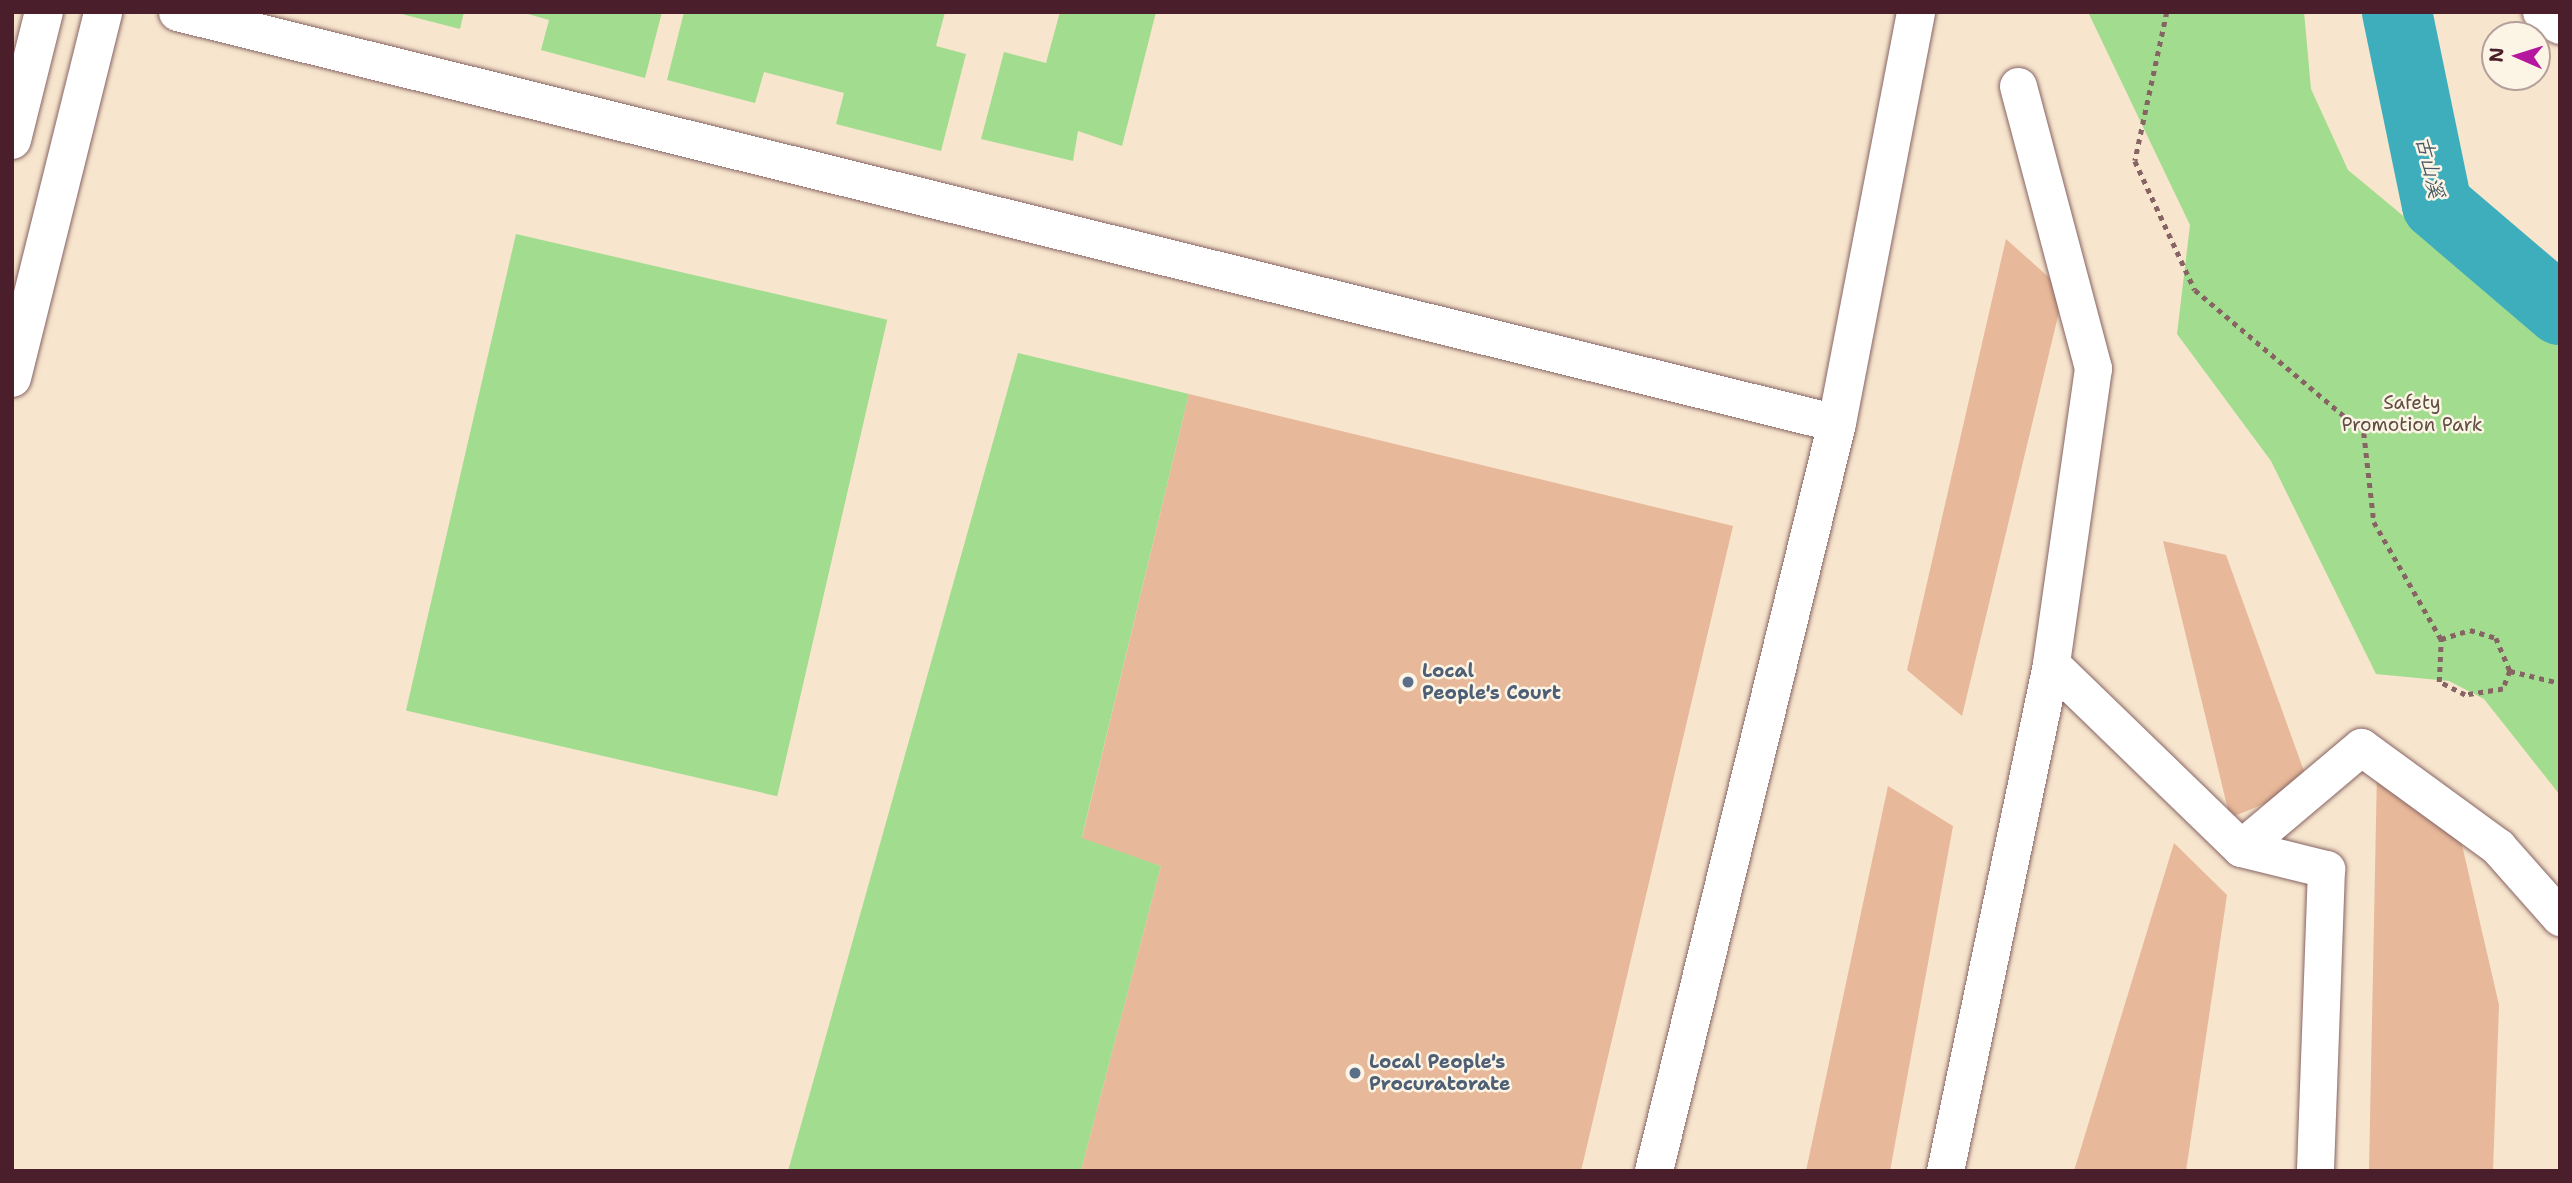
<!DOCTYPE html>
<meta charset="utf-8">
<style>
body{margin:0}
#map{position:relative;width:2572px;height:1183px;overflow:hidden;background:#f7e5cd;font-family:"Shantell Sans","LXGW WenKai TC",sans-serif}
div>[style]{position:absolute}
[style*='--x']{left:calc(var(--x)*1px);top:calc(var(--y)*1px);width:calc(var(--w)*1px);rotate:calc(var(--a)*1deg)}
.green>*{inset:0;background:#a2dc8f;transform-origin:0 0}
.river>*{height:70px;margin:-35px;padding:0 35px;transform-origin:35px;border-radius:35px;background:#3faebc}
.building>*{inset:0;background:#e7b899}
.path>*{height:4.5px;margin-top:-2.25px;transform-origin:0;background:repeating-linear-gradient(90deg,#876464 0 5px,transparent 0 10px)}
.roads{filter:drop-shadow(0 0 2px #876464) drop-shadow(0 0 2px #876464)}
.minor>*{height:37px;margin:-18.5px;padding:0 18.5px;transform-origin:18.5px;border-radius:18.5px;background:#fff}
.tertiary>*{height:38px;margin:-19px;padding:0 19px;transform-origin:19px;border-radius:19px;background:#fff}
.primary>*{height:38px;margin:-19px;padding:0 19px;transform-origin:19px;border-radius:19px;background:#fff}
.dots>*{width:19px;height:19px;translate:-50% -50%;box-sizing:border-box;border:4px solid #fcf5e5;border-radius:50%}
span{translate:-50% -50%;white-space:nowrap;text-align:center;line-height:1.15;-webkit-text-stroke:5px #fcf5e5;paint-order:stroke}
.park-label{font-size:19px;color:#604e44}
.service-label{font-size:19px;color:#4e5e75;font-weight:700}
.left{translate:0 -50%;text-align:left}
.water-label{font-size:21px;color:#465865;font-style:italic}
.frame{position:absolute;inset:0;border:14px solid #4a1f2b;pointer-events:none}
.north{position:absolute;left:2481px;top:21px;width:70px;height:70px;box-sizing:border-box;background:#fcf5e5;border:2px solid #b59f9b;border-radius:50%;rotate:273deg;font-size:19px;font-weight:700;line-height:28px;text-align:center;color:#4a1f2b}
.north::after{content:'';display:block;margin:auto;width:24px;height:32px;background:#b5179e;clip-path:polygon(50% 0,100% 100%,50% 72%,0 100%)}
</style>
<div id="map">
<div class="green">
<div style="clip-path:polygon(394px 12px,464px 12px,460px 29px)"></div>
<div style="clip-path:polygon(521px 12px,662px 12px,645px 78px,541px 50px,549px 20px)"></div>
<div style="clip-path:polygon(684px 12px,945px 12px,936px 46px,966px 54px,941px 151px,836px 124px,844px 93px,764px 72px,755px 103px,667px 80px)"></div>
<div style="clip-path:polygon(1060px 12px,1156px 12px,1122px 146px,1078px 131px,1073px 161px,981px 139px,1004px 52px,1046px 63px)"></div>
<div style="clip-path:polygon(2088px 12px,2304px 12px,2311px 89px,2348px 170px,2560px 346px,2560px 795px,2484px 699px,2449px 681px,2376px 674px,2271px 461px,2177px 334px,2190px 225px)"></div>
<div style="left:516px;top:234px;width:381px;height:489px;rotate:13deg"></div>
<div style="clip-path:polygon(1018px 353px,1189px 394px,1082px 837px,1161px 866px,1081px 1171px,788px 1171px)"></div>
</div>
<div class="river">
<div style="--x:2397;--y:12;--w:197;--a:78.3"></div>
<div style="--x:2437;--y:205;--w:162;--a:40.5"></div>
</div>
<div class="building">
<div style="clip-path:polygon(2006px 239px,2064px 291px,1962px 716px,1907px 670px)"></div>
<div style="clip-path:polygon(1189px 394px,1733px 526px,1581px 1171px,1081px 1171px,1161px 866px,1082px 838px)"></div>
<div style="clip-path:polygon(2163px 541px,2226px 555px,2309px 785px,2230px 818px)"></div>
<div style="clip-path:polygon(2377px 772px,2453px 806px,2499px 1005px,2493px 1171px,2369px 1171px)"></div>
<div style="clip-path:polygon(1888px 786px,1953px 826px,1890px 1171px,1806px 1171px)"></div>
<div style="clip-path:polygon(2174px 843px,2227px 895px,2186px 1171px,2074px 1171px)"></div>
</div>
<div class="path">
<div style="--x:2167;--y:12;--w:152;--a:102.1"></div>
<div style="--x:2135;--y:161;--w:142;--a:65.1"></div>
<div style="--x:2195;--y:290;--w:221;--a:40.2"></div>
<div style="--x:2364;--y:433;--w:90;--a:83.6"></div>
<div style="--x:2374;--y:522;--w:135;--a:60.2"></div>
<div style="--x:2470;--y:630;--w:27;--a:17"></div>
<div style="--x:2496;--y:638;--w:36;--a:67"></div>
<div style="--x:2510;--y:671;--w:19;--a:111"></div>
<div style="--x:2503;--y:689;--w:38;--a:171"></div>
<div style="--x:2465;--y:695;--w:29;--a:-153"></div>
<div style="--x:2439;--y:682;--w:43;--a:-87.3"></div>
<div style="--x:2441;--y:639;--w:30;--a:-17"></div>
<div style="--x:2510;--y:671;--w:51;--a:13.5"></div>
</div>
<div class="roads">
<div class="minor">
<div style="--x:177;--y:12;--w:1710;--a:13.91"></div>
<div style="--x:2018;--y:86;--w:292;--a:75.1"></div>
<div style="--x:2093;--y:368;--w:299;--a:98.1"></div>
<div style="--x:2051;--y:664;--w:264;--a:44.1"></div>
<div style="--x:2241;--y:848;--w:157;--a:-40.1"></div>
<div style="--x:2361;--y:747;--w:170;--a:36.1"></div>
<div style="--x:2498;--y:847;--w:94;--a:48.5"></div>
<div style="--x:2241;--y:848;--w:88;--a:13.9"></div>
<div style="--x:2326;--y:869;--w:302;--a:92.1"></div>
<div style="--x:1945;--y:1171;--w:518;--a:-78.19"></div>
</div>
<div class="tertiary">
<div style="--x:2542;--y:12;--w:22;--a:36"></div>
<div style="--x:1654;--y:1171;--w:770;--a:-76.25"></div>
<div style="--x:1837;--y:423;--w:419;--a:-79.1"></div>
</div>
<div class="primary">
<div style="--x:12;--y:140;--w:132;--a:-76"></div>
<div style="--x:12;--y:378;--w:377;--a:-76"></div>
</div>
</div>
<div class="dots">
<div style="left:1408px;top:682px;background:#5c6f8a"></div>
<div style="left:1355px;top:1073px;background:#5c6f8a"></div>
</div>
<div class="park-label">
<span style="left:2412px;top:414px">Safety<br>Promotion Park</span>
</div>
<div class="service-label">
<span class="left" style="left:1422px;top:682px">Local<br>People's Court</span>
<span class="left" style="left:1369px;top:1073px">Local People's<br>Procuratorate</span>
</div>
<div class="water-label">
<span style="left:2430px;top:167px;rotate:77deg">古山溪</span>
</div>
<div class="frame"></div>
<div class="north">N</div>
</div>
